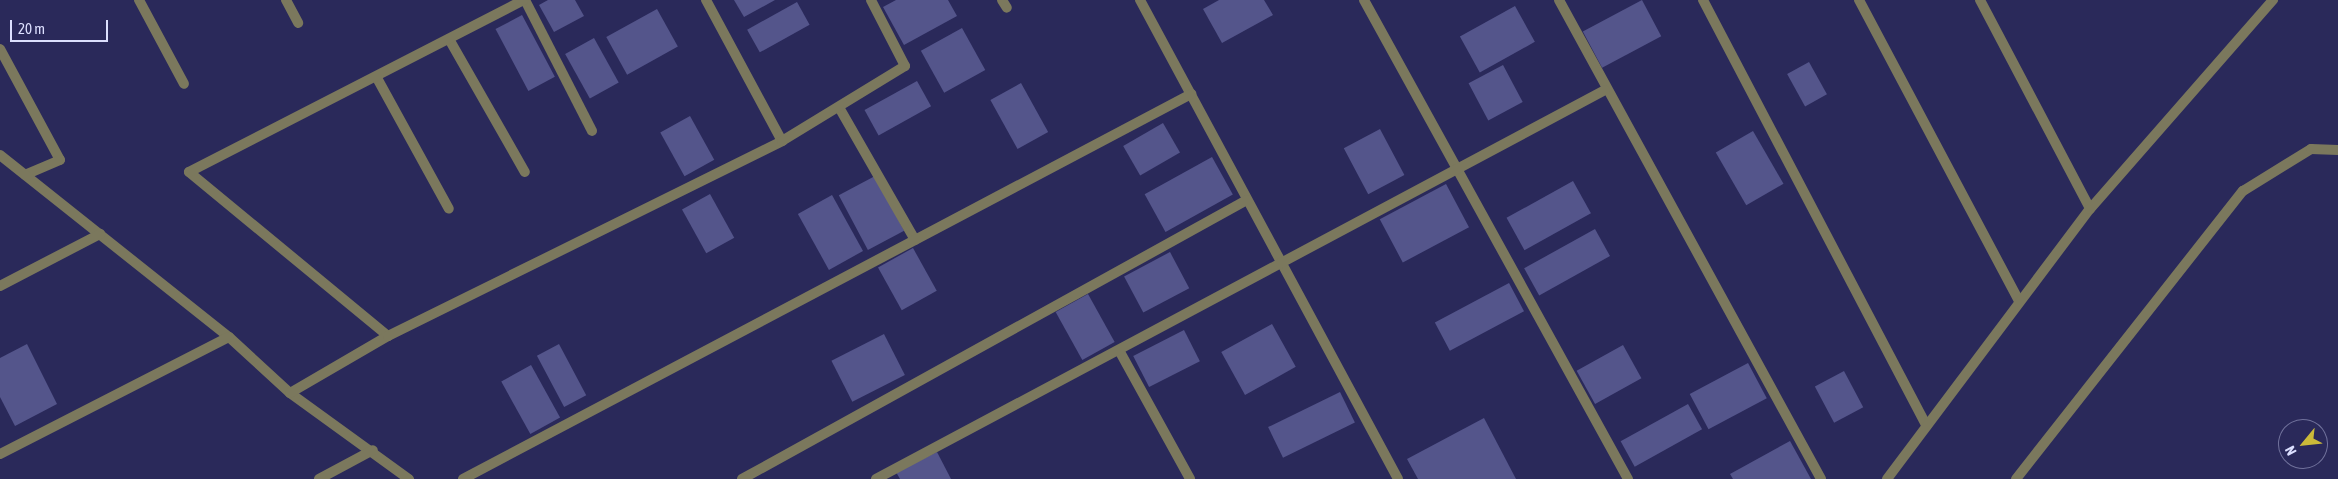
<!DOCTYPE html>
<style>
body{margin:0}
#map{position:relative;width:2338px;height:479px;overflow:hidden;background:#2a295a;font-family:"Asap Condensed",sans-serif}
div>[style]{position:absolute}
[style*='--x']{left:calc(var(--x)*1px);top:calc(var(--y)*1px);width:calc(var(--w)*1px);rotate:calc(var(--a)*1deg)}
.building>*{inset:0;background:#54558b;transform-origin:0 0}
.lane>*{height:10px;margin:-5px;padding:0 5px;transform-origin:5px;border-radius:5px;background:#7b785d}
.street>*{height:10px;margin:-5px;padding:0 5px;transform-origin:5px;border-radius:5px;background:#7b785d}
span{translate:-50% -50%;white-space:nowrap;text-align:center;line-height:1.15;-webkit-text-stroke:4px #2a295a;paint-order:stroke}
.north{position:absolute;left:2278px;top:419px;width:50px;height:50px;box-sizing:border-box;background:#2a295a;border:1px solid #71729c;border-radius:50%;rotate:242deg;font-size:14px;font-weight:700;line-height:20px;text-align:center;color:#dcdffe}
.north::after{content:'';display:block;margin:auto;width:18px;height:22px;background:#cbba39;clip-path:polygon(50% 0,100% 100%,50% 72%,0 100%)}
.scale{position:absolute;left:10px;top:20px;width:98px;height:22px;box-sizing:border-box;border:2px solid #dcdffe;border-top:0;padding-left:6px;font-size:15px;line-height:18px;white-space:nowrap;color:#dcdffe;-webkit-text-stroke:4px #2a295a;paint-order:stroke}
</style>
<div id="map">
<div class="building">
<div style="clip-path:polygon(548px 0,575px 0,584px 16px,554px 32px,539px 5px)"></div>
<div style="clip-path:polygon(734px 0,775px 0,744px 17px)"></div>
<div style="clip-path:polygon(896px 0,948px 0,957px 16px,904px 45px,883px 7px)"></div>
<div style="clip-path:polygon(1219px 0,1264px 0,1273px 15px,1222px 43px,1203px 9px)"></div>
<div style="left:1642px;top:0;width:41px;height:67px;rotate:62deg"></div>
<div style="left:797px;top:2px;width:26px;height:57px;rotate:61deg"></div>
<div style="left:1515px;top:6px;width:41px;height:63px;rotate:61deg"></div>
<div style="left:657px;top:9px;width:43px;height:58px;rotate:61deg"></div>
<div style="left:522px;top:15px;width:70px;height:30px;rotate:62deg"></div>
<div style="left:962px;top:28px;width:48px;height:47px;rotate:61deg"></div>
<div style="left:594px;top:38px;width:51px;height:33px;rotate:61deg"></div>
<div style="left:1809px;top:62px;width:37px;height:25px;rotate:61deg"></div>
<div style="left:1503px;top:65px;width:42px;height:39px;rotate:62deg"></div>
<div style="left:917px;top:81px;width:29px;height:60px;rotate:61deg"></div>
<div style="left:1021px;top:83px;width:56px;height:35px;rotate:61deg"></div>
<div style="left:690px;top:116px;width:50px;height:34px;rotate:61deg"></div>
<div style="left:1163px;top:123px;width:34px;height:46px;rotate:60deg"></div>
<div style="left:1380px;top:129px;width:52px;height:41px;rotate:62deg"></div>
<div style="left:1753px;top:131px;width:61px;height:43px;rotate:60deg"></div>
<div style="left:1212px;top:157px;width:43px;height:77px;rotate:61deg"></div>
<div style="left:875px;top:176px;width:62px;height:41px;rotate:62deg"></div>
<div style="left:1573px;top:181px;width:37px;height:76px;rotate:61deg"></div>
<div style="left:1446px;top:184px;width:49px;height:75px;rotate:62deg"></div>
<div style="left:710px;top:194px;width:50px;height:32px;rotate:61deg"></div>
<div style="left:832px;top:195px;width:64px;height:39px;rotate:61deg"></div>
<div style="left:1595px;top:229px;width:31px;height:81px;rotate:61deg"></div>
<div style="left:913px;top:248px;width:49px;height:40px;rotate:61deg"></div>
<div style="left:1170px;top:252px;width:41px;height:52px;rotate:62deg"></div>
<div style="left:1509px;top:283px;width:32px;height:84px;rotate:62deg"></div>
<div style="left:1088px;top:294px;width:55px;height:37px;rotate:61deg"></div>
<div style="left:1272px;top:324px;width:49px;height:58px;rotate:61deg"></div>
<div style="left:1184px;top:330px;width:35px;height:57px;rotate:63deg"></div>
<div style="left:884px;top:334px;width:46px;height:59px;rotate:63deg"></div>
<div style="clip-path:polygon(27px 344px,57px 404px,15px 426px,0 397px,0 358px)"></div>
<div style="left:559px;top:344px;width:58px;height:25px;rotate:62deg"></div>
<div style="left:1623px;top:345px;width:38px;height:53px;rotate:61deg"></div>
<div style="left:1748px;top:363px;width:40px;height:66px;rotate:62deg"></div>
<div style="left:531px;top:365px;width:60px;height:34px;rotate:61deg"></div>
<div style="left:1844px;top:371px;width:41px;height:33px;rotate:62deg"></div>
<div style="left:1340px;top:392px;width:34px;height:80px;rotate:64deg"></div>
<div style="left:1688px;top:404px;width:29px;height:77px;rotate:61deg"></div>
<div style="clip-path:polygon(1484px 418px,1516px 479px,1418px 479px,1407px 459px)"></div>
<div style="clip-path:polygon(1790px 441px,1811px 479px,1733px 479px,1730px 474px)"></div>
<div style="clip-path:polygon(937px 452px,951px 479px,900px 479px,896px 472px)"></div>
</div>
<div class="lane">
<div style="--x:2016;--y:479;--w:367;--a:-51.8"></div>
<div style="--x:2243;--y:191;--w:80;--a:-31.7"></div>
<div style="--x:2311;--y:149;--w:27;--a:2"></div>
</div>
<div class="street">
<div style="--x:139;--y:0;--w:95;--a:61.8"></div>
<div style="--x:286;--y:0;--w:26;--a:62"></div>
<div style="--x:525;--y:0;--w:147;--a:62.9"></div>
<div style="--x:706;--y:0;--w:160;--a:61.7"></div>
<div style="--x:1002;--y:0;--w:9;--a:58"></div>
<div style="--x:1140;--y:0;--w:544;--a:61.69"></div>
<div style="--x:1364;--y:0;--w:547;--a:61.14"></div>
<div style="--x:1559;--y:0;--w:546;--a:61.32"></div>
<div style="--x:1703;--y:0;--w:481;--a:62.3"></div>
<div style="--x:1859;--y:0;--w:341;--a:62"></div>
<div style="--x:1980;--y:0;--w:236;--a:62.2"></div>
<div style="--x:449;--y:39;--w:153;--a:60.3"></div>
<div style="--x:0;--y:49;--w:126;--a:61.6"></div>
<div style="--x:60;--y:160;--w:38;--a:157"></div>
<div style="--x:377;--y:78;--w:149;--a:61.2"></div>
<div style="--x:840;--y:109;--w:151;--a:60.2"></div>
<div style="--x:0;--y:155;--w:293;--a:38.5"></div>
<div style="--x:229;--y:337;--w:83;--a:42.6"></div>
<div style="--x:290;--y:393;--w:147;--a:35.9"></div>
<div style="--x:0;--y:286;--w:113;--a:-27.5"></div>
<div style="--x:388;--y:336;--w:258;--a:-140.5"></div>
<div style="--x:189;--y:172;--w:376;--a:-27.2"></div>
<div style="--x:1120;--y:352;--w:145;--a:61.1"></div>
<div style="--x:290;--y:393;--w:113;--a:-30.2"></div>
<div style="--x:388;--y:336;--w:440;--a:-26.3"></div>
<div style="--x:782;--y:141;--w:144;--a:-31.4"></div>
<div style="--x:905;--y:66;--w:74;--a:-117.3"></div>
<div style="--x:0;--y:454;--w:257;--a:-27.1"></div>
<div style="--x:319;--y:479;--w:61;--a:-28.2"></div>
<div style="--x:463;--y:479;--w:824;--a:-27.87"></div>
<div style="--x:742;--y:479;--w:577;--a:-28.92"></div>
<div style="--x:876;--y:479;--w:826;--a:-28.08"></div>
<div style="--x:1887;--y:479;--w:338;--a:-53.1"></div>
<div style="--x:2090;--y:209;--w:278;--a:-48.8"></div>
</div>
<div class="north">N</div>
<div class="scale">20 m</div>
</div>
